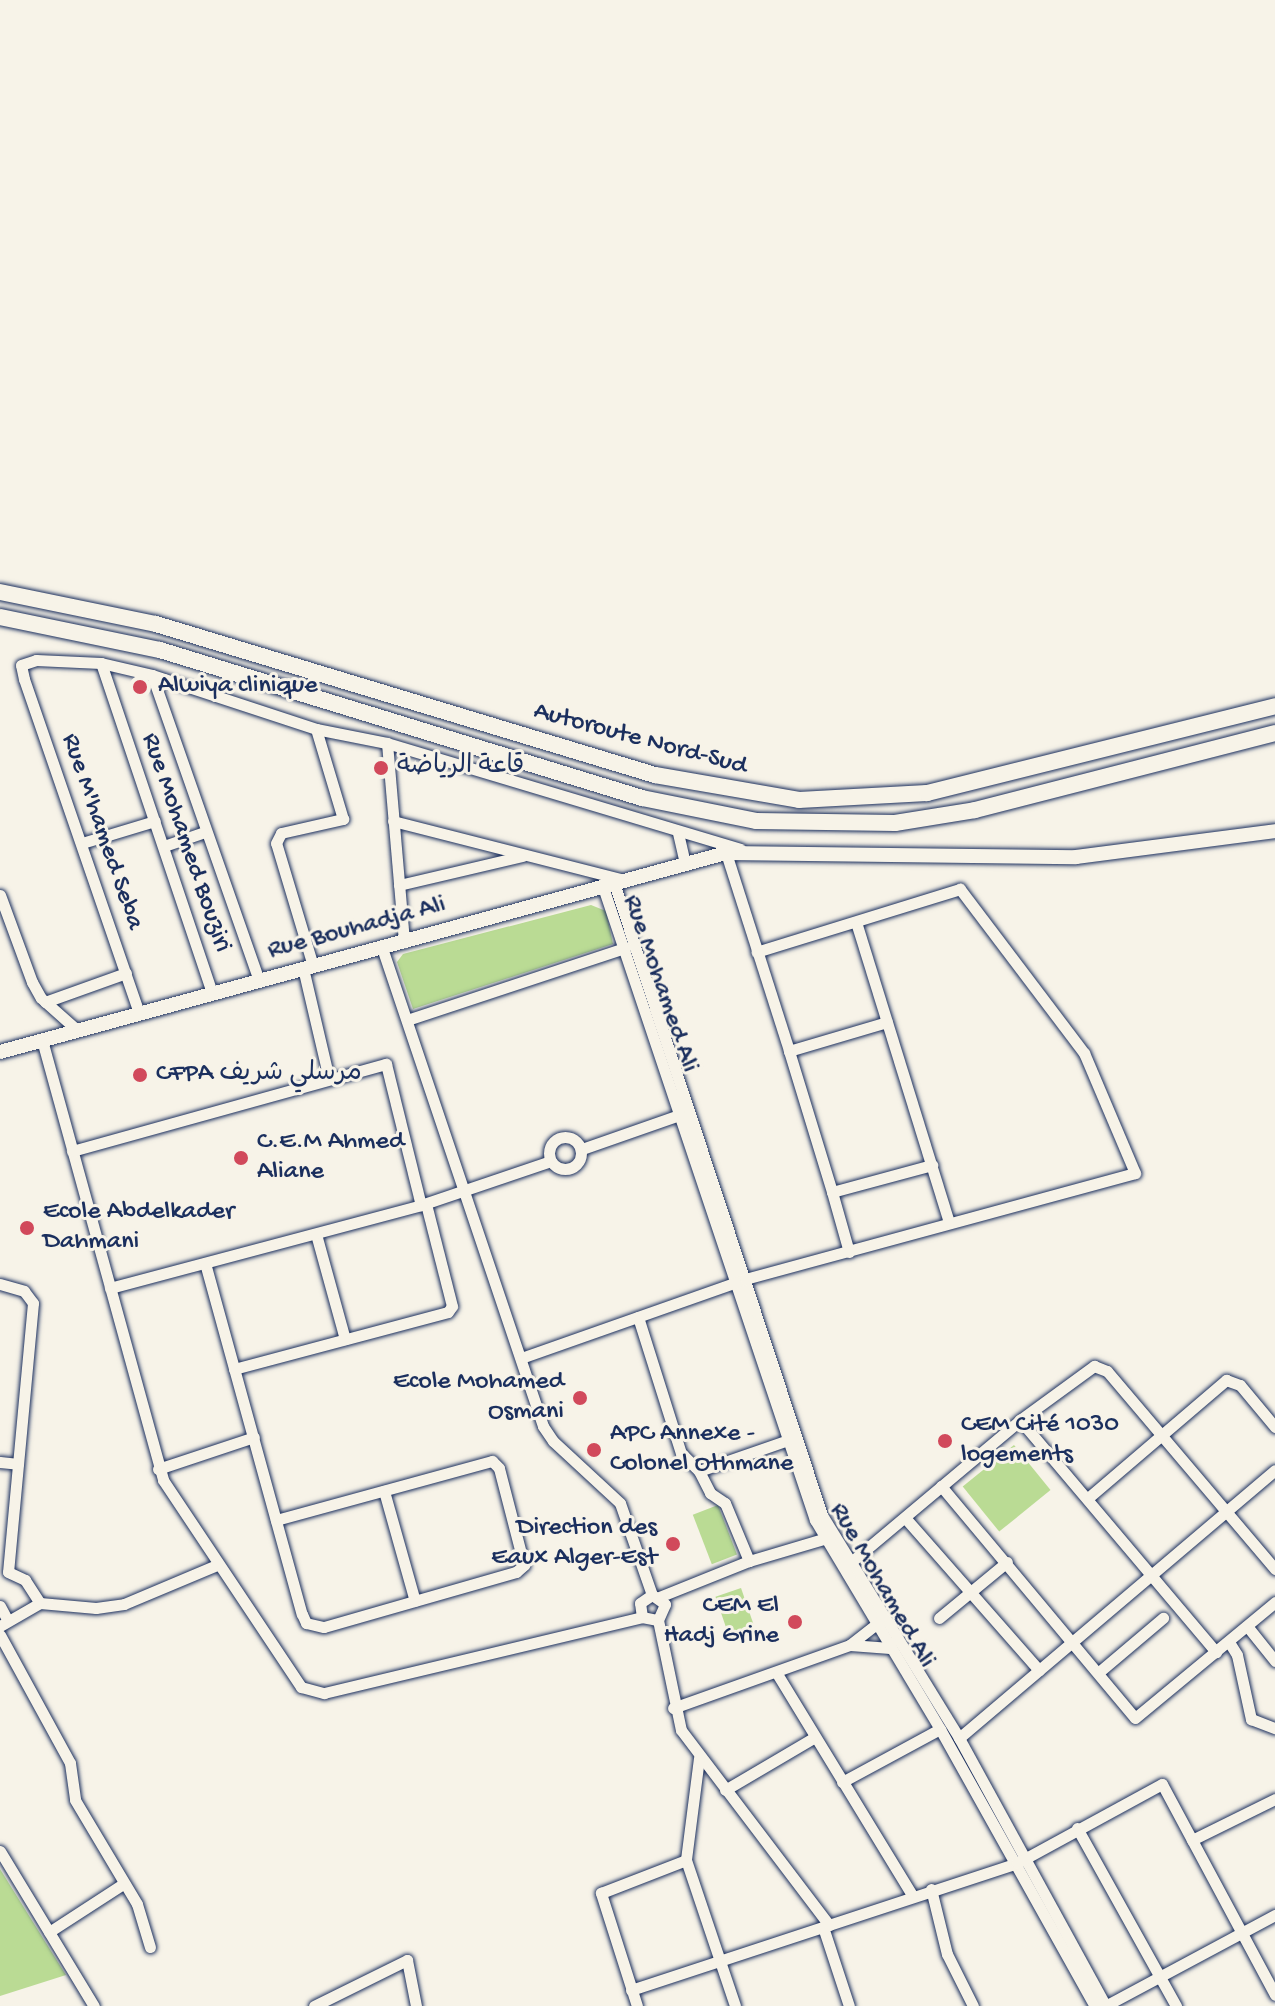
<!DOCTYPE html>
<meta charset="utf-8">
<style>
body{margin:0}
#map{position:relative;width:1275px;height:2006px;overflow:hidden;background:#f7f3e8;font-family:"Gochi Hand","Playpen Sans Arabic",sans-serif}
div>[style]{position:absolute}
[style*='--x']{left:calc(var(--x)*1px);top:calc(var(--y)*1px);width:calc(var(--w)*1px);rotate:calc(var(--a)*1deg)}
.green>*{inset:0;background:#badb94;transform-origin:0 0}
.roads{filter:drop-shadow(0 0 2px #1b2f5e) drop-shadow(0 0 2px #1b2f5e)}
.minor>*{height:11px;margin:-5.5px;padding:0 5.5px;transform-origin:5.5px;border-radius:5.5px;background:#f7f3e8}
.minor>.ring{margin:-5.5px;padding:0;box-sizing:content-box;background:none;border:11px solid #f7f3e8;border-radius:50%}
.major>*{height:14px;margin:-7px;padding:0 7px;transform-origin:7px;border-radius:7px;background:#f7f3e8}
.highway>*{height:16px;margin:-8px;padding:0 8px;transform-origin:8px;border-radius:8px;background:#f7f3e8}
.dots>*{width:22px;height:22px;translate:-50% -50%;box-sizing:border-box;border:4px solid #f7f3e8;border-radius:50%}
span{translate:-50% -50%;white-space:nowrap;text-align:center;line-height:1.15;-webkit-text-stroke:6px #f7f3e8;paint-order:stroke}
.poi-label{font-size:26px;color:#1b2f5e}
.left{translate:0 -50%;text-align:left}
.right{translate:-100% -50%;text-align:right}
.street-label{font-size:26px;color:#1b2f5e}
</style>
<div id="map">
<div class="green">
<div style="clip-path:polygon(591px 905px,606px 911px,613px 944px,413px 1009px,397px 962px,403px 954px)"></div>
<div style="left:1014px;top:1445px;width:58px;height:66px;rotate:51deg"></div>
<div style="left:718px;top:1505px;width:53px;height:27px;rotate:69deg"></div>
<div style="left:741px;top:1588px;width:40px;height:27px;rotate:71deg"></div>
<div style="clip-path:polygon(0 1869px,66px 1975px,0 1996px)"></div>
</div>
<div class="roads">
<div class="minor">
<div style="--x:101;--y:663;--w:348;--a:71.4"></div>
<div style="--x:152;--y:675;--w:323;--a:70.7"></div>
<div style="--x:387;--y:743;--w:200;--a:85.1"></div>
<div style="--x:393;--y:821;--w:239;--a:14.3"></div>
<div style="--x:678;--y:833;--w:31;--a:77"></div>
<div style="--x:82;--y:843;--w:76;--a:-16.8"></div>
<div style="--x:164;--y:846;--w:43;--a:-18.9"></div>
<div style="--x:726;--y:853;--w:208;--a:72.3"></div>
<div style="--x:789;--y:1051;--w:102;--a:-16.5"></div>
<div style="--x:614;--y:883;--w:665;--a:71.78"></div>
<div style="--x:822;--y:1515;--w:262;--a:58.4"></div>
<div style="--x:959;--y:1738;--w:306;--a:61.3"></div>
<div style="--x:399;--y:885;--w:127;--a:-13.2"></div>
<div style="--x:603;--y:887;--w:668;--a:71.48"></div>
<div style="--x:815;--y:1520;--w:244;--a:59.1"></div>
<div style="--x:940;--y:1729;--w:317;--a:60.8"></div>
<div style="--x:0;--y:895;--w:93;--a:69.8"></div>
<div style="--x:32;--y:982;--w:18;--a:61"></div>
<div style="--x:41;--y:998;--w:48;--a:41.6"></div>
<div style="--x:856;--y:922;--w:314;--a:72.8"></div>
<div style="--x:313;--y:966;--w:128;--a:-106.7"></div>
<div style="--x:276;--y:843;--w:11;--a:-63"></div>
<div style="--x:281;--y:833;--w:64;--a:-12.7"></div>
<div style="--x:343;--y:819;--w:94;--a:-106.7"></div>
<div style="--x:303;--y:968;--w:114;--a:76.8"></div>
<div style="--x:45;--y:1002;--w:86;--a:-19.7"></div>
<div style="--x:139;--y:1013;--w:353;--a:-109"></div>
<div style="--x:24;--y:679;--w:14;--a:-102"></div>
<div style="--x:21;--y:665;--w:16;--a:-18"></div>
<div style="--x:36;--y:660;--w:65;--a:2.6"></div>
<div style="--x:101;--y:663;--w:52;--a:13.2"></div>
<div style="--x:152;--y:675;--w:173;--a:18.2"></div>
<div style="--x:316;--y:729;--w:72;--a:11.2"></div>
<div style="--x:387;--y:743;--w:369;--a:16.7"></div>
<div style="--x:407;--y:1020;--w:230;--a:-18.3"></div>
<div style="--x:42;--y:1040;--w:456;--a:74.6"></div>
<div style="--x:163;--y:1480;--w:249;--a:56.3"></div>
<div style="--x:301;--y:1687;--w:24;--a:15"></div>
<div style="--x:324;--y:1693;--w:327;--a:-13.4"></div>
<div style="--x:642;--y:1617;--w:16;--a:11"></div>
<div style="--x:658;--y:1620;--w:17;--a:-66"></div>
<div style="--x:665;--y:1604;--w:16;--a:-145"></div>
<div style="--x:652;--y:1595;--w:97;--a:-109.2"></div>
<div style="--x:620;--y:1503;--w:91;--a:-137.2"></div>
<div style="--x:553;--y:1441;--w:18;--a:-124"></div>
<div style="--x:543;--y:1426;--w:504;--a:-108.61"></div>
<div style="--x:789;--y:1051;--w:147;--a:73"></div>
<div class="ring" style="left:549px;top:1137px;width:21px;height:21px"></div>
<div style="--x:582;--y:1149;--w:103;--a:-19.3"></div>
<div style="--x:72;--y:1151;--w:326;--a:-15.5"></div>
<div style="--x:386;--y:1064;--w:145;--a:76.1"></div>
<div style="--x:316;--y:1234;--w:109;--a:74.6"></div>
<div style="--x:849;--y:1252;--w:62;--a:-105.8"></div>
<div style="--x:832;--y:1192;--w:104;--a:-15.1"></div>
<div style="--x:205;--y:1263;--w:364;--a:74.6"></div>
<div style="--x:302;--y:1614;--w:10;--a:66"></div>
<div style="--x:306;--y:1623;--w:18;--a:13"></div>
<div style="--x:324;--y:1627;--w:200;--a:-16"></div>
<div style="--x:516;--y:1572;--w:11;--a:-41"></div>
<div style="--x:524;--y:1565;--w:100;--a:-104.5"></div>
<div style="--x:499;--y:1468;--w:10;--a:-135"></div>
<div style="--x:492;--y:1461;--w:224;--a:164.7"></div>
<div style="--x:0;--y:1284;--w:25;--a:16"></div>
<div style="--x:24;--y:1291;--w:15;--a:53"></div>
<div style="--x:33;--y:1303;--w:270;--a:95.3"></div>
<div style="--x:8;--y:1572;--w:19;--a:25"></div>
<div style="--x:25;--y:1580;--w:27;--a:57"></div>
<div style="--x:110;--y:1288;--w:322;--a:-14.9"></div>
<div style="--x:421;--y:1205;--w:137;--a:-18.7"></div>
<div style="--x:638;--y:1317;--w:143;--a:72.5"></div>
<div style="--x:681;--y:1453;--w:25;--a:45"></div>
<div style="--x:699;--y:1471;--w:25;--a:63"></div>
<div style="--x:710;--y:1493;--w:18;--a:34"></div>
<div style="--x:725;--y:1503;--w:63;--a:67.5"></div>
<div style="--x:521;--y:1358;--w:238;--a:-19.4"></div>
<div style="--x:745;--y:1279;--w:404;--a:-15.2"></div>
<div style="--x:1135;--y:1173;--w:130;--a:-113"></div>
<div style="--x:1084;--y:1053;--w:206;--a:-127.1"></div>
<div style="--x:960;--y:889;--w:213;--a:162.8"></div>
<div style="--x:234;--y:1369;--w:221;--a:-14.9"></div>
<div style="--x:448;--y:1312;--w:7;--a:-56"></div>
<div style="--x:452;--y:1306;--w:105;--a:-104.3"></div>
<div style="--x:1020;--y:1420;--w:304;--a:49.8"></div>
<div style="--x:0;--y:1462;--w:18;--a:6"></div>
<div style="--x:158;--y:1469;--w:101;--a:-18.4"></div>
<div style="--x:699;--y:1471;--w:94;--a:-19.2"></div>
<div style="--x:941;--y:1486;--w:302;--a:50.1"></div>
<div style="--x:1135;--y:1718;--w:182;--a:-39.6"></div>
<div style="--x:384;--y:1491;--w:114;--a:74.3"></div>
<div style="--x:1088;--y:1498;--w:182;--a:-40.5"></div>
<div style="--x:1226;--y:1380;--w:15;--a:20"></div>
<div style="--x:1240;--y:1385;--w:55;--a:50.2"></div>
<div style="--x:907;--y:1520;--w:200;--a:48.7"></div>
<div style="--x:851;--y:1562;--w:221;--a:-40"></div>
<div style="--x:1020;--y:1420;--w:92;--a:-36.1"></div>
<div style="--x:1094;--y:1366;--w:14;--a:21"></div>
<div style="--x:1107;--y:1371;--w:260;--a:49.7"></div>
<div style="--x:659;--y:1597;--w:97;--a:-21.8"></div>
<div style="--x:749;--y:1561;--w:84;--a:-16.5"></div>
<div style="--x:40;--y:1603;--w:56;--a:5.1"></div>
<div style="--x:96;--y:1608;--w:28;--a:-8"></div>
<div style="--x:124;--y:1604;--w:101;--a:-22.8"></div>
<div style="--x:0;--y:1606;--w:17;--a:62"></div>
<div style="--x:642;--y:1617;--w:14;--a:-98"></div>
<div style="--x:640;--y:1603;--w:14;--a:-34"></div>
<div style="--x:939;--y:1618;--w:88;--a:-39.5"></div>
<div style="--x:658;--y:1620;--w:112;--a:78.2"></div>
<div style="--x:681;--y:1730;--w:245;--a:52.8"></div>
<div style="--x:879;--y:1622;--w:37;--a:142"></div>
<div style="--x:850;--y:1645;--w:40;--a:4.3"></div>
<div style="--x:890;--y:1648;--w:5;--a:-79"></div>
<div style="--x:0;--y:1626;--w:46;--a:-29.9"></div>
<div style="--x:1247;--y:1626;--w:45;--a:51.3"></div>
<div style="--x:0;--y:1635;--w:146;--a:61.3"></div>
<div style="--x:70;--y:1763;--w:37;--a:82"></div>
<div style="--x:75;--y:1800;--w:121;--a:59.2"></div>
<div style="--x:137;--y:1904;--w:45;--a:73.2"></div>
<div style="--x:1229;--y:1642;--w:15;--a:58"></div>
<div style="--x:1237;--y:1655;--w:66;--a:77.7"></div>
<div style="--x:1251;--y:1719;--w:26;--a:21"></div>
<div style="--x:776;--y:1672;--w:261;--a:58.6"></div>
<div style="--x:1099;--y:1672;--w:84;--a:-40.2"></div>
<div style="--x:673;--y:1708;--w:188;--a:-19.6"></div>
<div style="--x:959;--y:1738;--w:414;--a:-40.3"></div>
<div style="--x:699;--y:1758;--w:103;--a:97.3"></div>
<div style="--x:686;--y:1860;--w:154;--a:71.4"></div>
<div style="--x:842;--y:1782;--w:111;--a:-28.4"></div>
<div style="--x:725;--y:1790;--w:104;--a:-30.5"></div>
<div style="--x:1077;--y:1828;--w:204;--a:60.9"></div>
<div style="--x:1192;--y:1840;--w:93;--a:-26.3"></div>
<div style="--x:0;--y:1851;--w:181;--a:58.8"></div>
<div style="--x:931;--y:1889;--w:67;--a:76.2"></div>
<div style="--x:947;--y:1954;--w:58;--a:63.4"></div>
<div style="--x:823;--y:1927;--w:83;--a:71.8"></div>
<div style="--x:49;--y:1932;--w:88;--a:-33"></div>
<div style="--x:631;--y:1990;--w:406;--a:-18.2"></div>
<div style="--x:1017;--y:1863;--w:165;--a:-28.6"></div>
<div style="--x:1162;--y:1784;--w:239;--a:61.8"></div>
<div style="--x:314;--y:2006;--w:104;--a:-26.3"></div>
<div style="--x:407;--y:1960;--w:47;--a:78.9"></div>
<div style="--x:637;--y:2006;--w:119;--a:-107.7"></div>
<div style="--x:601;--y:1893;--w:91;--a:-21.2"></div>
<div style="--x:1105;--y:2006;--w:193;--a:-28.2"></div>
</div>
<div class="major">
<div style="--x:0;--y:1052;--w:753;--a:-15.33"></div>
<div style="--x:726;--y:853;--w:350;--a:0.7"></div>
<div style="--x:1076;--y:857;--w:201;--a:-7.4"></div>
</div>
<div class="highway">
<div style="--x:0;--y:592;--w:159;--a:11.6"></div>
<div style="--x:156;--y:624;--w:521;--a:16.84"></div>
<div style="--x:655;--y:775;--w:146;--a:9.8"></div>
<div style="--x:799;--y:800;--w:128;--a:-3.1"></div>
<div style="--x:927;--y:793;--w:359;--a:-14"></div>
<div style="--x:0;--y:617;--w:163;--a:11.7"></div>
<div style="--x:160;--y:650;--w:504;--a:17.07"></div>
<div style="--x:642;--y:798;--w:116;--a:11.4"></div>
<div style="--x:756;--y:821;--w:139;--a:0.8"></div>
<div style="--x:895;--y:823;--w:81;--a:-9.2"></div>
<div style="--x:975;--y:810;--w:310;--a:-14.4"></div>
</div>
</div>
<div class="dots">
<div style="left:140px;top:687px;background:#d1495b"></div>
<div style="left:381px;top:768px;background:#d1495b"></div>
<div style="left:140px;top:1075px;background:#d1495b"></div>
<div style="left:241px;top:1158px;background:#d1495b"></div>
<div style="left:27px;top:1228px;background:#d1495b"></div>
<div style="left:580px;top:1398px;background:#d1495b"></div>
<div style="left:945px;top:1441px;background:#d1495b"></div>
<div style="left:594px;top:1450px;background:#d1495b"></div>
<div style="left:673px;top:1544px;background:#d1495b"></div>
<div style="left:795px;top:1622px;background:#d1495b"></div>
</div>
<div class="poi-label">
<span class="left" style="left:158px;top:687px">Alwiya clinique</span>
<span class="left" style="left:397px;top:768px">قاعة الرياضة</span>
<span class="left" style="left:156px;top:1075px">CFPA مرسلي شريف</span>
<span class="left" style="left:257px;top:1158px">C.E.M Ahmed<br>Aliane</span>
<span class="left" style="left:43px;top:1228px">Ecole Abdelkader<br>Dahmani</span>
<span class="right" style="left:564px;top:1398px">Ecole Mohamed<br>Osmani</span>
<span class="left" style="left:961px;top:1441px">CEM Cité 1030<br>logements</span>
<span class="left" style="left:610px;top:1450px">APC Annexe -<br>Colonel Othmane</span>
<span class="right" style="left:657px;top:1544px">Direction des<br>Eaux Alger-Est</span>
<span class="right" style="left:779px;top:1622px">CEM El<br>Hadj Grine</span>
</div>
<div class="street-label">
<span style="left:640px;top:740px;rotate:15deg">Autoroute Nord-Sud</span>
<span style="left:101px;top:832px;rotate:71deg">Rue M'hamed Seba</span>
<span style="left:185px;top:843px;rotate:71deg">Rue Mohamed Bouziri</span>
<span style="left:357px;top:929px;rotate:-15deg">Rue Bouhadja Ali</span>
<span style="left:659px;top:984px;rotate:71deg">Rue Mohamed Ali</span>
<span style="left:881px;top:1586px;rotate:60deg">Rue Mohamed Ali</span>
</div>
</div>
